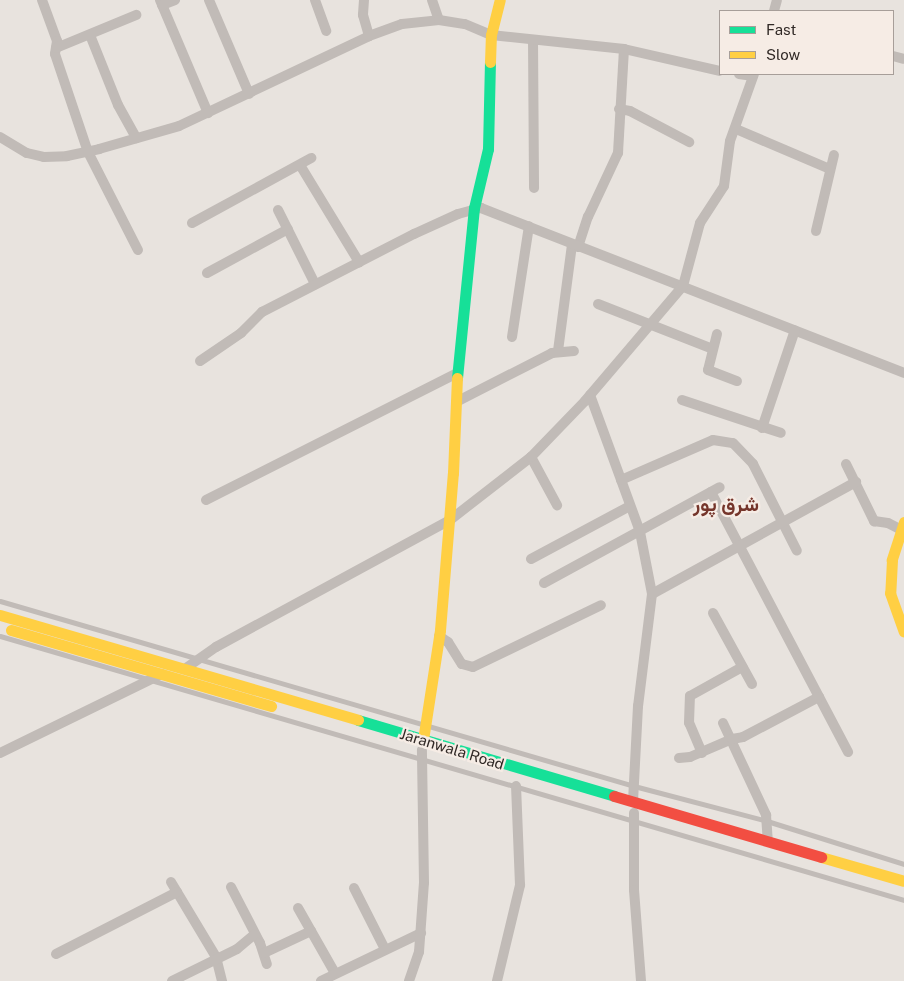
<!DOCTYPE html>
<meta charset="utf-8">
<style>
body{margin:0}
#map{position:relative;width:904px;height:981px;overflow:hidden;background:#e8e3de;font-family:"Public Sans",Vazirmatn,sans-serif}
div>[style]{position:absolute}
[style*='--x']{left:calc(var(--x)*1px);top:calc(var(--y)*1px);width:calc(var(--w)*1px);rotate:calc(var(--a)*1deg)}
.lane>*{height:5px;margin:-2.5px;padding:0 2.5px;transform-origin:2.5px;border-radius:2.5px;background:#c1bbb7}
.street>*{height:10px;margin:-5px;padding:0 5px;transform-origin:5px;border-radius:5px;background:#c1bbb7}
.fast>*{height:11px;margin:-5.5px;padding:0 5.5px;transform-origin:5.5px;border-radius:5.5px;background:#16e098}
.slow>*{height:11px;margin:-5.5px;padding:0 5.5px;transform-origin:5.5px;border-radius:5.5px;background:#ffcf43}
.jam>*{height:11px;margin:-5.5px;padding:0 5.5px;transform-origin:5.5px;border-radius:5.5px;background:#f24e42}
span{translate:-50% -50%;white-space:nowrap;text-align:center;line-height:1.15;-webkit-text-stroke:4.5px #f6ece5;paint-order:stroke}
.street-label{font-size:15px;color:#312926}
.district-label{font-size:20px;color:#75352b;font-weight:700}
.legend{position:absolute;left:719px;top:10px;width:175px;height:65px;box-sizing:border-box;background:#f6ece5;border:1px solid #a79e99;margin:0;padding:6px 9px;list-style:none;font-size:15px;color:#312926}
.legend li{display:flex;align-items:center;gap:10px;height:25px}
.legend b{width:25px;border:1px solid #a79e99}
</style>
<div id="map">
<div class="lane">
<div style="--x:0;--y:601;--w:660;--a:16.27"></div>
<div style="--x:634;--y:786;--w:138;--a:14.7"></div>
<div style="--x:767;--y:821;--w:144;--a:17.4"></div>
<div style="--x:0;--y:636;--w:942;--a:16.28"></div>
</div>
<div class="street">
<div style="--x:42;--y:0;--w:44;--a:69.9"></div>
<div style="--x:57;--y:41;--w:13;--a:99"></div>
<div style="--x:55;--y:54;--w:103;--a:71.4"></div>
<div style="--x:88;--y:152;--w:110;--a:63"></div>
<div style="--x:160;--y:0;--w:123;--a:67"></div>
<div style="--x:209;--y:0;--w:102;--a:66.9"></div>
<div style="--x:315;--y:0;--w:33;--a:70"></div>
<div style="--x:364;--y:0;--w:15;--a:94"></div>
<div style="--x:363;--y:15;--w:22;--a:74"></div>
<div style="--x:432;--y:0;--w:21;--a:71"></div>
<div style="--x:162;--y:5;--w:14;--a:-21"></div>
<div style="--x:774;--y:11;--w:11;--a:-75"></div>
<div style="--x:90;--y:35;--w:75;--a:68.2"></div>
<div style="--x:118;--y:105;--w:38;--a:61"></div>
<div style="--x:533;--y:40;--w:148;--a:89.6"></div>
<div style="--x:56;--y:48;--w:87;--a:-22.4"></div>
<div style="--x:893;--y:56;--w:11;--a:15"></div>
<div style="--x:739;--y:74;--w:14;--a:8"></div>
<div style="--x:619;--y:109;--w:11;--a:10"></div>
<div style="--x:630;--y:111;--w:67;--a:27.7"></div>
<div style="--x:736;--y:129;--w:102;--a:23.1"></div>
<div style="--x:0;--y:137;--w:31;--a:31"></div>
<div style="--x:27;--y:153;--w:17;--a:13"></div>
<div style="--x:44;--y:157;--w:23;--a:-2"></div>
<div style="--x:67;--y:156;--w:33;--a:-12"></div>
<div style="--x:99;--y:149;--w:83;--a:-16"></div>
<div style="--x:179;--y:126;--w:210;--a:-25.3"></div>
<div style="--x:369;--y:36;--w:35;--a:-20"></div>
<div style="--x:402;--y:24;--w:37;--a:-6"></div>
<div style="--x:439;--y:20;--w:26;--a:9"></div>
<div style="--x:465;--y:24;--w:28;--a:23"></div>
<div style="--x:491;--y:35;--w:134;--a:6"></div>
<div style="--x:624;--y:49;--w:98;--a:12.9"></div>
<div style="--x:300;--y:165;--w:114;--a:58.7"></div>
<div style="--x:278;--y:210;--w:83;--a:63.4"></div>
<div style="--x:192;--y:223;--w:136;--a:-28.6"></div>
<div style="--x:816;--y:231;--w:78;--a:-76.7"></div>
<div style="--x:578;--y:247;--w:32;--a:-72"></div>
<div style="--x:588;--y:217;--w:71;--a:-64.9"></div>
<div style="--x:618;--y:153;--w:104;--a:-86.7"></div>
<div style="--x:207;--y:273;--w:92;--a:-28.5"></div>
<div style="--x:598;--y:304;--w:123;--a:21.4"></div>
<div style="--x:717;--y:334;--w:37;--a:104"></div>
<div style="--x:708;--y:370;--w:31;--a:21"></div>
<div style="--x:512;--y:337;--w:112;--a:-81.3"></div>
<div style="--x:558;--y:351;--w:107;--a:-82.5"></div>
<div style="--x:200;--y:361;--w:50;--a:-34.3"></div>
<div style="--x:241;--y:333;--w:30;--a:-45"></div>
<div style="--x:262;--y:312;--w:171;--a:-27.2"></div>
<div style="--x:414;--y:234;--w:48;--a:-24.4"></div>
<div style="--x:458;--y:214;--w:24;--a:-15"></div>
<div style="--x:481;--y:208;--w:454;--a:21.3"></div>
<div style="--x:590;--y:395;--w:146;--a:69.9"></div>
<div style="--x:640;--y:532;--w:63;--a:79"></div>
<div style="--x:652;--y:594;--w:113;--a:97.1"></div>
<div style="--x:638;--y:706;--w:96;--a:93"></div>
<div style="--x:682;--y:400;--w:104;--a:18.4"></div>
<div style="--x:456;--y:402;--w:108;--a:-27"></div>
<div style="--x:552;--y:353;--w:22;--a:-5"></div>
<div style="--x:762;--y:428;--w:103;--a:-71.4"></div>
<div style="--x:531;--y:457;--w:55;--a:61.6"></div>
<div style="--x:846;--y:464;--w:64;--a:63.8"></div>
<div style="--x:874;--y:521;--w:14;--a:8"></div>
<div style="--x:888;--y:523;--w:18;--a:27"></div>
<div style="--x:621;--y:480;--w:100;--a:-23.5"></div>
<div style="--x:713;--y:440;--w:20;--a:9"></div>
<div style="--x:733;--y:443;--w:29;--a:46"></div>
<div style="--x:753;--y:464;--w:97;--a:63.2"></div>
<div style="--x:711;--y:492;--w:294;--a:62.2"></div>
<div style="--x:206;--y:500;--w:281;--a:-26.8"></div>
<div style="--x:531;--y:559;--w:112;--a:-28.2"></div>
<div style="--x:544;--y:583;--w:200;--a:-28.6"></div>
<div style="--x:652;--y:594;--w:233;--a:-28.8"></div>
<div style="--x:713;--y:613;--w:81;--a:61.2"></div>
<div style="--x:439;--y:636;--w:11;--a:34"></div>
<div style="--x:448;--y:642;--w:26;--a:58"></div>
<div style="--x:462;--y:664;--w:11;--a:15"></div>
<div style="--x:473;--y:667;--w:142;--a:-25.8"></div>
<div style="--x:186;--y:668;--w:37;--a:-35"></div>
<div style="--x:216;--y:647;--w:266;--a:-28.5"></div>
<div style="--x:450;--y:520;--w:103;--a:-37.9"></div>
<div style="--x:531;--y:457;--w:78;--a:-46"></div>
<div style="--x:585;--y:401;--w:151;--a:-49.6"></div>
<div style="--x:683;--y:286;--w:65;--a:-74.9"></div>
<div style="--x:700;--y:223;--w:44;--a:-57"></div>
<div style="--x:724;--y:186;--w:45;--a:-82.4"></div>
<div style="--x:730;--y:141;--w:71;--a:-70.3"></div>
<div style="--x:723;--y:723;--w:102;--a:64.9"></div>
<div style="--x:766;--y:815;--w:26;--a:86"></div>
<div style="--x:0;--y:753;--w:180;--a:-26"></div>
<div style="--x:702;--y:753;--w:33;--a:-113"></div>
<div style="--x:689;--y:723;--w:27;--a:-88"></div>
<div style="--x:690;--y:696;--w:60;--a:-29.1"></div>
<div style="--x:679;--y:758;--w:11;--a:-5"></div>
<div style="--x:690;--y:757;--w:46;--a:-23.2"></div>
<div style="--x:732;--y:739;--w:11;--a:-10"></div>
<div style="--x:743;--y:737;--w:86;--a:-27.8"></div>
<div style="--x:634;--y:813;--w:77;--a:90"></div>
<div style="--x:634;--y:890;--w:91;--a:85.6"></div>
<div style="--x:171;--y:882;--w:87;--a:59"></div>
<div style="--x:216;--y:957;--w:25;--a:76"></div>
<div style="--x:231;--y:887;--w:63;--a:62.6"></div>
<div style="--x:260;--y:943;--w:22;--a:72"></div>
<div style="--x:354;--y:888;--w:68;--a:63.1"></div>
<div style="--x:298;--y:908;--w:75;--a:60.4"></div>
<div style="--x:264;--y:953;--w:52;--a:-25.1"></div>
<div style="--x:56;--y:954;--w:136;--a:-27.1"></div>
<div style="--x:172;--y:981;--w:72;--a:-26.2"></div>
<div style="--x:237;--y:949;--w:23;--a:-40"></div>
<div style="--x:321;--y:981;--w:111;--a:-25.6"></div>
<div style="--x:409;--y:981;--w:31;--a:-71"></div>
<div style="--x:419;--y:952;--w:69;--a:-85.9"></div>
<div style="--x:424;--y:883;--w:133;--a:-90.9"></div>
<div style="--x:497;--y:981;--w:99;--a:-76.5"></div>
<div style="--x:520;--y:885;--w:99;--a:-92.3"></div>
</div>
<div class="fast">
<div style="--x:457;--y:378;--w:171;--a:-84.3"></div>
<div style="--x:474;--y:208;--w:61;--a:-76.7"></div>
<div style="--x:488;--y:149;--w:87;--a:-88.7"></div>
<div style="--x:358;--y:720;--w:267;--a:16.5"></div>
</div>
<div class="slow">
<div style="--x:490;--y:62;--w:27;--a:-88"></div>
<div style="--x:491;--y:35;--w:36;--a:-76"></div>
<div style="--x:904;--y:522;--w:40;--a:108"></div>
<div style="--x:892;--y:560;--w:33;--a:93"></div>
<div style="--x:890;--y:593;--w:41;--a:70.3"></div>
<div style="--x:0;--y:615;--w:373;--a:16.3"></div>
<div style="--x:11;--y:630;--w:271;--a:16.3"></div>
<div style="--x:423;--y:740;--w:111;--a:-81.2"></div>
<div style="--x:440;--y:630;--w:158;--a:-85.3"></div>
<div style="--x:453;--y:473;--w:95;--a:-87.6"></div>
<div style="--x:821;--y:857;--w:86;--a:16.1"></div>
</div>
<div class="jam">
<div style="--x:614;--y:796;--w:216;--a:16.4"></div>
</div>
<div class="street-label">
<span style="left:452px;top:749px;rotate:17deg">Jaranwala Road</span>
</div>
<div class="district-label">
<span style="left:726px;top:504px">شرق پور</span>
</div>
<ul class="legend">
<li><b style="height:6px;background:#16e098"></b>Fast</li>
<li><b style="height:6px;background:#ffcf43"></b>Slow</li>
</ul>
</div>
